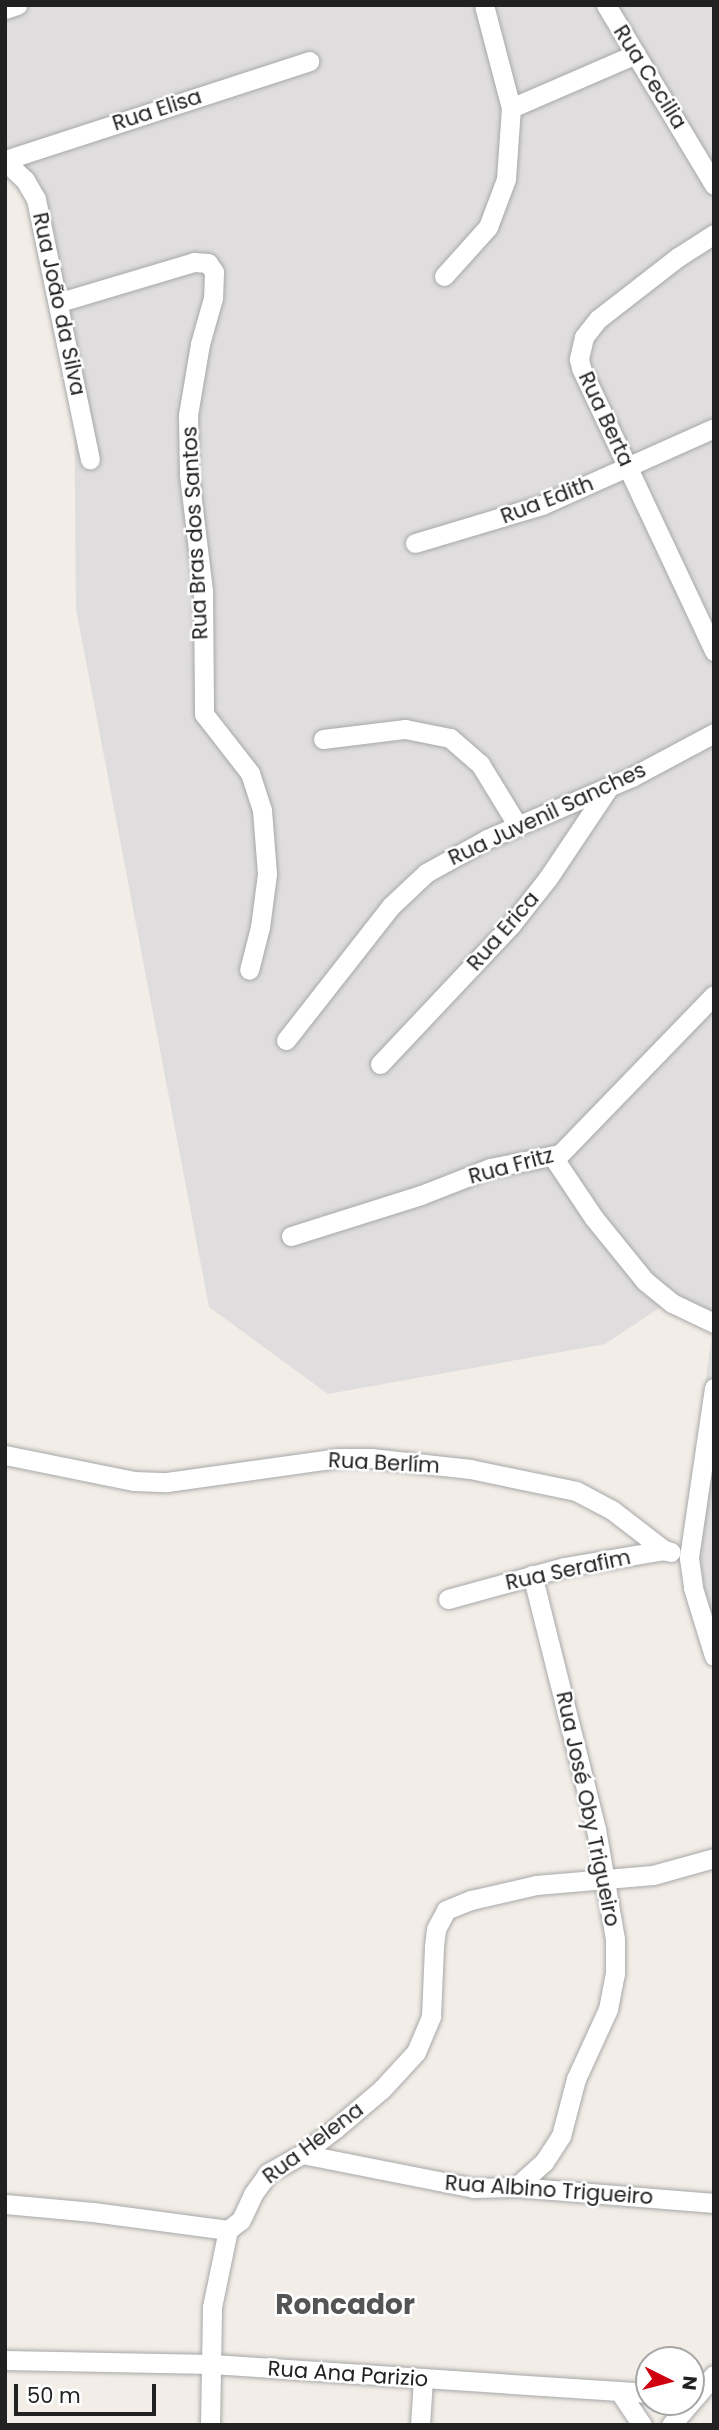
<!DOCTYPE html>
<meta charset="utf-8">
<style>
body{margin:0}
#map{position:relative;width:719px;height:2430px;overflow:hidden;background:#f2ede7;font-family:Poppins,sans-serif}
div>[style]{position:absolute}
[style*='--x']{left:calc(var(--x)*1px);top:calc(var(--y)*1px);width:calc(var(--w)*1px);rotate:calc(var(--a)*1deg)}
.residential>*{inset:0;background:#dfddde}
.roads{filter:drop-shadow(0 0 2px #a8a8a8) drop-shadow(0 0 2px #a8a8a8)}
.street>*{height:19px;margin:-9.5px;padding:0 9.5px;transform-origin:9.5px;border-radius:9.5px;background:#fff}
span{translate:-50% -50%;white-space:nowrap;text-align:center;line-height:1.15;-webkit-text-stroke:5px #fff;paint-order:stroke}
.street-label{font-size:21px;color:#212121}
.district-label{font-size:28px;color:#545454;font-weight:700}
.frame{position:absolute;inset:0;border:7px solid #212121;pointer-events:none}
.north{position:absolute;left:635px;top:2346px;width:70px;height:70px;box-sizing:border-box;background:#fff;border:2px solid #a6a6a6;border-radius:50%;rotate:96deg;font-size:19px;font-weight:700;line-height:28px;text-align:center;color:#212121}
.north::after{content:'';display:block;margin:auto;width:24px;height:32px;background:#d10010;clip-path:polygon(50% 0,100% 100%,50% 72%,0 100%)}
.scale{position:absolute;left:14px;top:2384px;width:142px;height:32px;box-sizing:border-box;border:4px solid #212121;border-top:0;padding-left:9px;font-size:21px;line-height:24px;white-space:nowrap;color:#212121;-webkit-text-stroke:5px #fff;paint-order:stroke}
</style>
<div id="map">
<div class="residential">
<div style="clip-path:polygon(5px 5px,714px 5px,714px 1658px,683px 1562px,713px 1324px,664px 1305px,605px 1344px,328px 1394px,209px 1307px,76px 609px,74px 378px,31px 189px,5px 165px)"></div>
</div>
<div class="roads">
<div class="street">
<div style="--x:606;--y:5;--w:210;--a:59"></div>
<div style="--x:5;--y:9;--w:13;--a:-18"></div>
<div style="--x:511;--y:108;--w:136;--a:-23.4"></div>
<div style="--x:5;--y:160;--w:320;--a:-18"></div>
<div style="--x:5;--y:161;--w:28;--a:44"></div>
<div style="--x:25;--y:180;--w:22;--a:60"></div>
<div style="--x:36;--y:199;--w:266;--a:78.3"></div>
<div style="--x:714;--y:234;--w:43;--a:147.4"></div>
<div style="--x:678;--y:257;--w:101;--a:142.2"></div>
<div style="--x:598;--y:319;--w:23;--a:128"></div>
<div style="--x:584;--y:337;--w:23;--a:103"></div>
<div style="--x:579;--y:359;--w:9;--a:77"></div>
<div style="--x:581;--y:368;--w:313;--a:64.8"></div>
<div style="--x:444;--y:276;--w:66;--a:-48.1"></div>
<div style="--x:488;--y:227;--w:51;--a:-69.4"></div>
<div style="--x:506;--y:179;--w:71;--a:-86"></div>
<div style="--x:511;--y:108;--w:106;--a:-104.7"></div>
<div style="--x:60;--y:302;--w:140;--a:-16.6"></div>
<div style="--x:194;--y:262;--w:14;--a:4"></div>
<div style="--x:208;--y:263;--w:11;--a:56"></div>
<div style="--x:214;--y:272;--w:26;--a:92"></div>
<div style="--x:213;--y:298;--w:48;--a:105.8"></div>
<div style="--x:200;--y:344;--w:72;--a:99.6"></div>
<div style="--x:188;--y:415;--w:60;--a:89"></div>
<div style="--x:189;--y:475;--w:117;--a:83.1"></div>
<div style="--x:203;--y:591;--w:123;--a:89.5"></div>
<div style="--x:204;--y:714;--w:75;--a:52.1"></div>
<div style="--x:250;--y:773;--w:39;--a:72"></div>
<div style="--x:262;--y:810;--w:64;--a:85.5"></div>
<div style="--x:267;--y:874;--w:53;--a:97.5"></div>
<div style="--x:260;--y:927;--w:44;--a:104.3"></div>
<div style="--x:415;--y:543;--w:133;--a:-16.7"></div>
<div style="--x:542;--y:505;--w:188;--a:-24.1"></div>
<div style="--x:323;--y:739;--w:83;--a:-7"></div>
<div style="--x:405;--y:729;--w:46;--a:11.3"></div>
<div style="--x:450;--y:738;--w:40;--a:41"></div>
<div style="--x:480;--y:764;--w:73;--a:58.5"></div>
<div style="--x:286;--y:1040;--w:170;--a:-51.9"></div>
<div style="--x:391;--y:906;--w:48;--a:-43.3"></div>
<div style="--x:426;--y:873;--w:70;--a:-29.1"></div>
<div style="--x:487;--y:839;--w:158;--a:-23.2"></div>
<div style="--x:632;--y:777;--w:93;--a:-28.2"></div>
<div style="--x:380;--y:1064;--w:191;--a:-46.7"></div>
<div style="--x:511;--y:925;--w:60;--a:-51.8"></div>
<div style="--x:548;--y:878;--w:110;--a:-56.2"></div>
<div style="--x:553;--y:1157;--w:73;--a:56.1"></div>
<div style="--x:594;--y:1218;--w:81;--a:51"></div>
<div style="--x:645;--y:1281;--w:35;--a:39"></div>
<div style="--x:672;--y:1303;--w:47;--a:25.5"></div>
<div style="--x:291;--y:1236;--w:136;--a:-17.5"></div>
<div style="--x:421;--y:1195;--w:74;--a:-21.4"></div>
<div style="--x:490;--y:1168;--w:71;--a:-11.3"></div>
<div style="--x:560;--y:1154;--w:221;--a:-45.9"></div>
<div style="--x:714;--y:1388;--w:172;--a:98.4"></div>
<div style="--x:689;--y:1558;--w:30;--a:82"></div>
<div style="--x:693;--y:1588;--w:71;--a:72.8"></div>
<div style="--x:5;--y:1455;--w:132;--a:11.4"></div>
<div style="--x:134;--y:1481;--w:33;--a:2"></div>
<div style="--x:167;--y:1482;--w:172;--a:-8"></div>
<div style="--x:337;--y:1458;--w:34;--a:0"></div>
<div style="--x:371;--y:1458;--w:100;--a:6.3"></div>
<div style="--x:470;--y:1469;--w:108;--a:11.7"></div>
<div style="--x:576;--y:1491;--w:41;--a:27.8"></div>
<div style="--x:612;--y:1510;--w:66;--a:37.6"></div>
<div style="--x:448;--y:1599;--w:120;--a:-15.4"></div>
<div style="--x:564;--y:1567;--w:101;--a:-9.6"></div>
<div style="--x:664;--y:1550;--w:7;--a:16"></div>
<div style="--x:302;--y:2154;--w:174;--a:11.2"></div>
<div style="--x:473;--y:2188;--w:43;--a:-1.3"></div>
<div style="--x:516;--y:2187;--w:199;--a:4.6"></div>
<div style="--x:516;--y:2187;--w:38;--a:-42"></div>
<div style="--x:544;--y:2162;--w:31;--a:-57"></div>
<div style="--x:561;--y:2136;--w:59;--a:-75.3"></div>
<div style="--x:576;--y:2079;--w:77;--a:-65.4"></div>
<div style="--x:608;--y:2009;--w:36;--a:-79"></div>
<div style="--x:615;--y:1974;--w:35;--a:-90"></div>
<div style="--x:615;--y:1939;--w:112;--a:-99.8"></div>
<div style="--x:596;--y:1829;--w:262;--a:-104.1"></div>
<div style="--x:5;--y:2204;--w:88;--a:5.2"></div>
<div style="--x:93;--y:2212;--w:136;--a:7.6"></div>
<div style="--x:5;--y:2360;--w:207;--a:1.1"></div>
<div style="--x:212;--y:2364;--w:438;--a:3.8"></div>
<div style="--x:619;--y:2391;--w:41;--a:55.9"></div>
<div style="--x:210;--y:2425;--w:118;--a:-89"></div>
<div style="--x:212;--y:2307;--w:79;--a:-78.3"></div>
<div style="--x:228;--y:2230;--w:16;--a:-38"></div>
<div style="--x:241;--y:2220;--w:29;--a:-65"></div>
<div style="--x:253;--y:2194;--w:26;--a:-54"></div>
<div style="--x:268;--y:2173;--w:39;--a:-29"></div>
<div style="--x:302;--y:2154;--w:43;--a:-37.4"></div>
<div style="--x:336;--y:2128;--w:60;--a:-40.3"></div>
<div style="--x:382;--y:2089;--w:50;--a:-47.4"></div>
<div style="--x:416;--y:2052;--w:39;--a:-67"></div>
<div style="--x:431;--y:2016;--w:70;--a:-87.5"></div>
<div style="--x:434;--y:1946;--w:17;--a:-83"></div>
<div style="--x:436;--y:1929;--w:21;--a:-62"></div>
<div style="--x:446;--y:1910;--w:27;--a:-22"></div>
<div style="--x:471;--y:1900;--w:67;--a:-13"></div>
<div style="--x:536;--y:1885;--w:117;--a:-4.9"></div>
<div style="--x:653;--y:1875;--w:63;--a:-15.6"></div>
<div style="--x:420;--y:2425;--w:46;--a:-86.3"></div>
<div style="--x:671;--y:2425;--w:66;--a:-49.3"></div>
</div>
</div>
<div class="street-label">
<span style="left:650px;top:77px;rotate:58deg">Rua Cecilia</span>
<span style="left:157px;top:110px;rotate:-18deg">Rua Elisa</span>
<span style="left:59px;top:304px;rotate:78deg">Rua João da Silva</span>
<span style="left:606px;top:419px;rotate:65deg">Rua Berta</span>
<span style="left:547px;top:500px;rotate:-21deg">Rua Edith</span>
<span style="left:195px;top:533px;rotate:-93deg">Rua Bras dos Santos</span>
<span style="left:547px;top:814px;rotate:-25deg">Rua Juvenil Sanches</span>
<span style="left:503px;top:931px;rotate:-49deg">Rua Erica</span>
<span style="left:511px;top:1166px;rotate:-15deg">Rua Fritz</span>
<span style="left:384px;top:1463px;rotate:3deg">Rua Berlím</span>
<span style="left:568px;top:1570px;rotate:-12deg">Rua Serafim</span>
<span style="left:588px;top:1809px;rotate:78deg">Rua José Oby Trigueiro</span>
<span style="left:313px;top:2143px;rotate:-37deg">Rua Helena</span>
<span style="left:549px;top:2190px;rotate:4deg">Rua Albino Trigueiro</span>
<span style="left:348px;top:2374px;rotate:4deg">Rua Ana Parizio</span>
</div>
<div class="district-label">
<span style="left:345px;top:2305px">Roncador</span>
</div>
<div class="frame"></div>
<div class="north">N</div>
<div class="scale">50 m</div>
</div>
